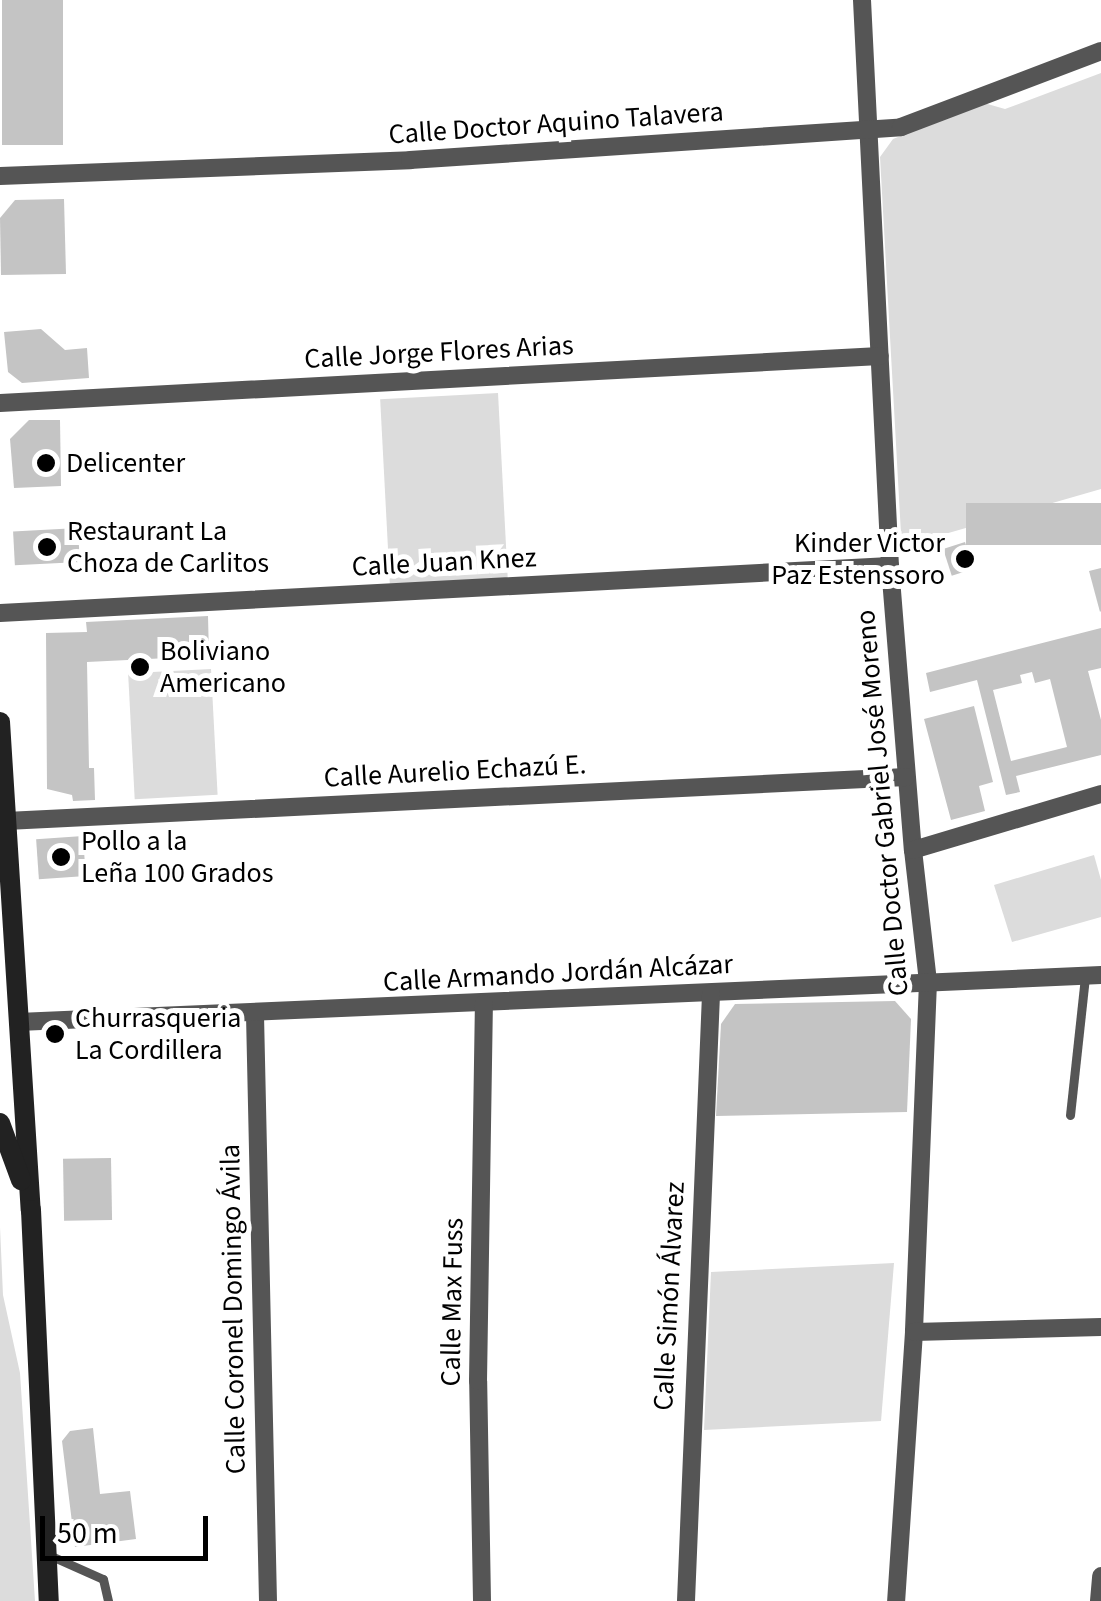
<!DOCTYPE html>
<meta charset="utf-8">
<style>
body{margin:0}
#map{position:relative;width:1101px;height:1601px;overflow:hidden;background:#fff;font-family:"Source Sans 3",sans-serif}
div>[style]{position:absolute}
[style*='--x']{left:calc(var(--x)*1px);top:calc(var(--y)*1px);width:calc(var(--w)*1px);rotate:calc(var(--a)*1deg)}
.green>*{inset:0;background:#dcdcdc;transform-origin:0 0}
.building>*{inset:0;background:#c4c4c4;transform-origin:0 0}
.lane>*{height:9px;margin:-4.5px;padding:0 4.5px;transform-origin:4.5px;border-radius:4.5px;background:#555}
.street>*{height:18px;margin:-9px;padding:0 9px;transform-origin:9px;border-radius:9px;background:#555}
.secondary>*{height:20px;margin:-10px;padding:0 10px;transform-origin:10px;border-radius:10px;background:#222}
.dots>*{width:28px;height:28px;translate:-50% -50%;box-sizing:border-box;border:5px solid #fff;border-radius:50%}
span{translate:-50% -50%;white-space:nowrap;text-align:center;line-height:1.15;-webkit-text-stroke:10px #fff;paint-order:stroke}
.street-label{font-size:28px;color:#000}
.poi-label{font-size:28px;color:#000}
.left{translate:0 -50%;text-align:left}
.right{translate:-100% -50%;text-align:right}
.scale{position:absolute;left:40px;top:1516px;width:168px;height:45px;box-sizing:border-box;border:5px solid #000;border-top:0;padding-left:12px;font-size:30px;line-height:35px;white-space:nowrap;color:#000;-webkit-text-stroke:8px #fff;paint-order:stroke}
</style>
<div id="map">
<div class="green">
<div style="clip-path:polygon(1101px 73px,1101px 489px,931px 538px,901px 534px,880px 157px,893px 139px,984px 103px,1005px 109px)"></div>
<div style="left:498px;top:393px;width:185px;height:118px;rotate:87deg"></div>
<div style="left:211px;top:669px;width:126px;height:83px;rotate:87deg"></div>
<div style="clip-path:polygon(1094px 855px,1101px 880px,1101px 917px,1012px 942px,994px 885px)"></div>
<div style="clip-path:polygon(0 1227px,3px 1295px,20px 1373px,35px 1601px,0 1601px)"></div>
<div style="clip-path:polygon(894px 1263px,881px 1421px,704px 1430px,711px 1272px)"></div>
</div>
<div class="building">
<div style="left:2px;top:0;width:61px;height:145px"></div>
<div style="clip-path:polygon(64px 199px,66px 274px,1px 275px,0 218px,15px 200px)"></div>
<div style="clip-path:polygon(41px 329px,65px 350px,87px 348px,89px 378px,22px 383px,8px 372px,4px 332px)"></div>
<div style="clip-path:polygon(29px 420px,60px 420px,61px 486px,14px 488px,10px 439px)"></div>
<div style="left:1101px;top:503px;width:42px;height:135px;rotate:90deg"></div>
<div style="left:78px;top:528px;width:34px;height:65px;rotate:87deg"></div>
<div style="left:965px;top:542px;width:28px;height:23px;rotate:72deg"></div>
<div style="clip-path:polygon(1101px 568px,1101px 611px,1100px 612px,1089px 571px)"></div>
<div style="clip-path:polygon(208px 616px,209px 656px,87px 662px,89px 768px,94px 768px,95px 800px,73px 801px,72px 795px,47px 789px,46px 633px,87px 632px,86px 622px)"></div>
<div style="clip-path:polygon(evenodd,1101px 628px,1101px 668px,1088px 671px,1101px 720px,1101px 755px,1016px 776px,1020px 792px,1006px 795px,977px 680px,930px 692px,926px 673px,1101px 628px,1032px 672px,1035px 683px,1050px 679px,1067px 747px,1011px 761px,993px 690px,1022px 683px,1020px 675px,1032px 672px)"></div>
<div style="clip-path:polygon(974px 706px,993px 782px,979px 786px,985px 811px,951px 820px,924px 719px)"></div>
<div style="left:83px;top:836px;width:40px;height:47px;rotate:86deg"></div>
<div style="clip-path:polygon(895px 1001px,911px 1019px,907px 1112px,716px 1116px,721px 1024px,735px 1004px)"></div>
<div style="left:111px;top:1158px;width:62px;height:48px;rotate:89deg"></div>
<div style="clip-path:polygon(93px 1428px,100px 1494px,130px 1491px,136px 1539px,75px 1547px,62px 1441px,70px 1431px)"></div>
</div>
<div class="lane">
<div style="--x:1070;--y:1115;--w:140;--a:-83.8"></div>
<div style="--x:49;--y:1555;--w:59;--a:24"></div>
<div style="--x:103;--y:1579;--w:23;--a:77"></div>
</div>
<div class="street">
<div style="--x:862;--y:0;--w:567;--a:87.17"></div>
<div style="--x:890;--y:566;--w:285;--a:85.4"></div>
<div style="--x:913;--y:850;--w:133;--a:83.5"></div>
<div style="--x:928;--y:982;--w:350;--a:92.3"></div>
<div style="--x:914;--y:1332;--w:270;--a:93.8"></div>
<div style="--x:0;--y:176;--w:410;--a:-2.2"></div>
<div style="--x:410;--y:160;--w:492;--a:-3.8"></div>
<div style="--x:901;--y:127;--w:214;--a:-20.8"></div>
<div style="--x:0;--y:403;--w:881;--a:-3.06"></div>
<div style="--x:0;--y:613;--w:891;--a:-3.02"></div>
<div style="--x:6;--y:821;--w:901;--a:-2.8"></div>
<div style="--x:913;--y:850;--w:196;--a:-16.6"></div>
<div style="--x:255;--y:1015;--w:586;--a:88.73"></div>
<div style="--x:18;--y:1022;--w:1084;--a:-2.48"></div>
<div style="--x:914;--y:1332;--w:187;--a:-1.5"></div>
<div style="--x:482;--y:1601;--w:220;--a:-91"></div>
<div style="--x:478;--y:1381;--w:377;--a:-89.1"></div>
<div style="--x:686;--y:1601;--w:608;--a:-87.64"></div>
<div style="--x:1099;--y:1601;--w:25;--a:-85"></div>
</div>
<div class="secondary">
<div style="--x:0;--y:722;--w:489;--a:86.4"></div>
<div style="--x:31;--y:1210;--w:391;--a:87.4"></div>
<div style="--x:0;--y:1123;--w:61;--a:69.8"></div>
</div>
<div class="dots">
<div style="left:46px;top:463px;background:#000"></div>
<div style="left:47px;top:547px;background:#000"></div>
<div style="left:965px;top:559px;background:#000"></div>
<div style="left:140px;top:667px;background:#000"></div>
<div style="left:61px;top:857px;background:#000"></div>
<div style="left:55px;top:1034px;background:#000"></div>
</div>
<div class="street-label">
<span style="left:556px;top:123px;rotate:-4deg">Calle Doctor Aquino Talavera</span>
<span style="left:439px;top:352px;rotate:-3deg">Calle Jorge Flores Arias</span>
<span style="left:444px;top:562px;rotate:-3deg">Calle Juan Knez</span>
<span style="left:455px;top:771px;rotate:-3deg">Calle Aurelio Echazú E.</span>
<span style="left:882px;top:803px;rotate:-95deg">Calle Doctor Gabriel José Moreno</span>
<span style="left:558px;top:973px;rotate:-3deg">Calle Armando Jordán Alcázar</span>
<span style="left:669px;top:1296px;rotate:-87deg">Calle Simón Álvarez</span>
<span style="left:452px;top:1302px;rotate:-89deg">Calle Max Fuss</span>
<span style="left:233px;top:1309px;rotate:-91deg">Calle Coronel Domingo Ávila</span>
</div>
<div class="poi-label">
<span class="left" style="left:66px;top:463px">Delicenter</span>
<span class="left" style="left:67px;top:547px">Restaurant La<br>Choza de Carlitos</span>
<span class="right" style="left:945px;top:559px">Kinder Victor<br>Paz Estenssoro</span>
<span class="left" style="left:160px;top:667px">Boliviano<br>Americano</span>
<span class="left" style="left:81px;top:857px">Pollo a la<br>Leña 100 Grados</span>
<span class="left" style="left:75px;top:1034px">Churrasqueria<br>La Cordillera</span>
</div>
<div class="scale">50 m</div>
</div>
